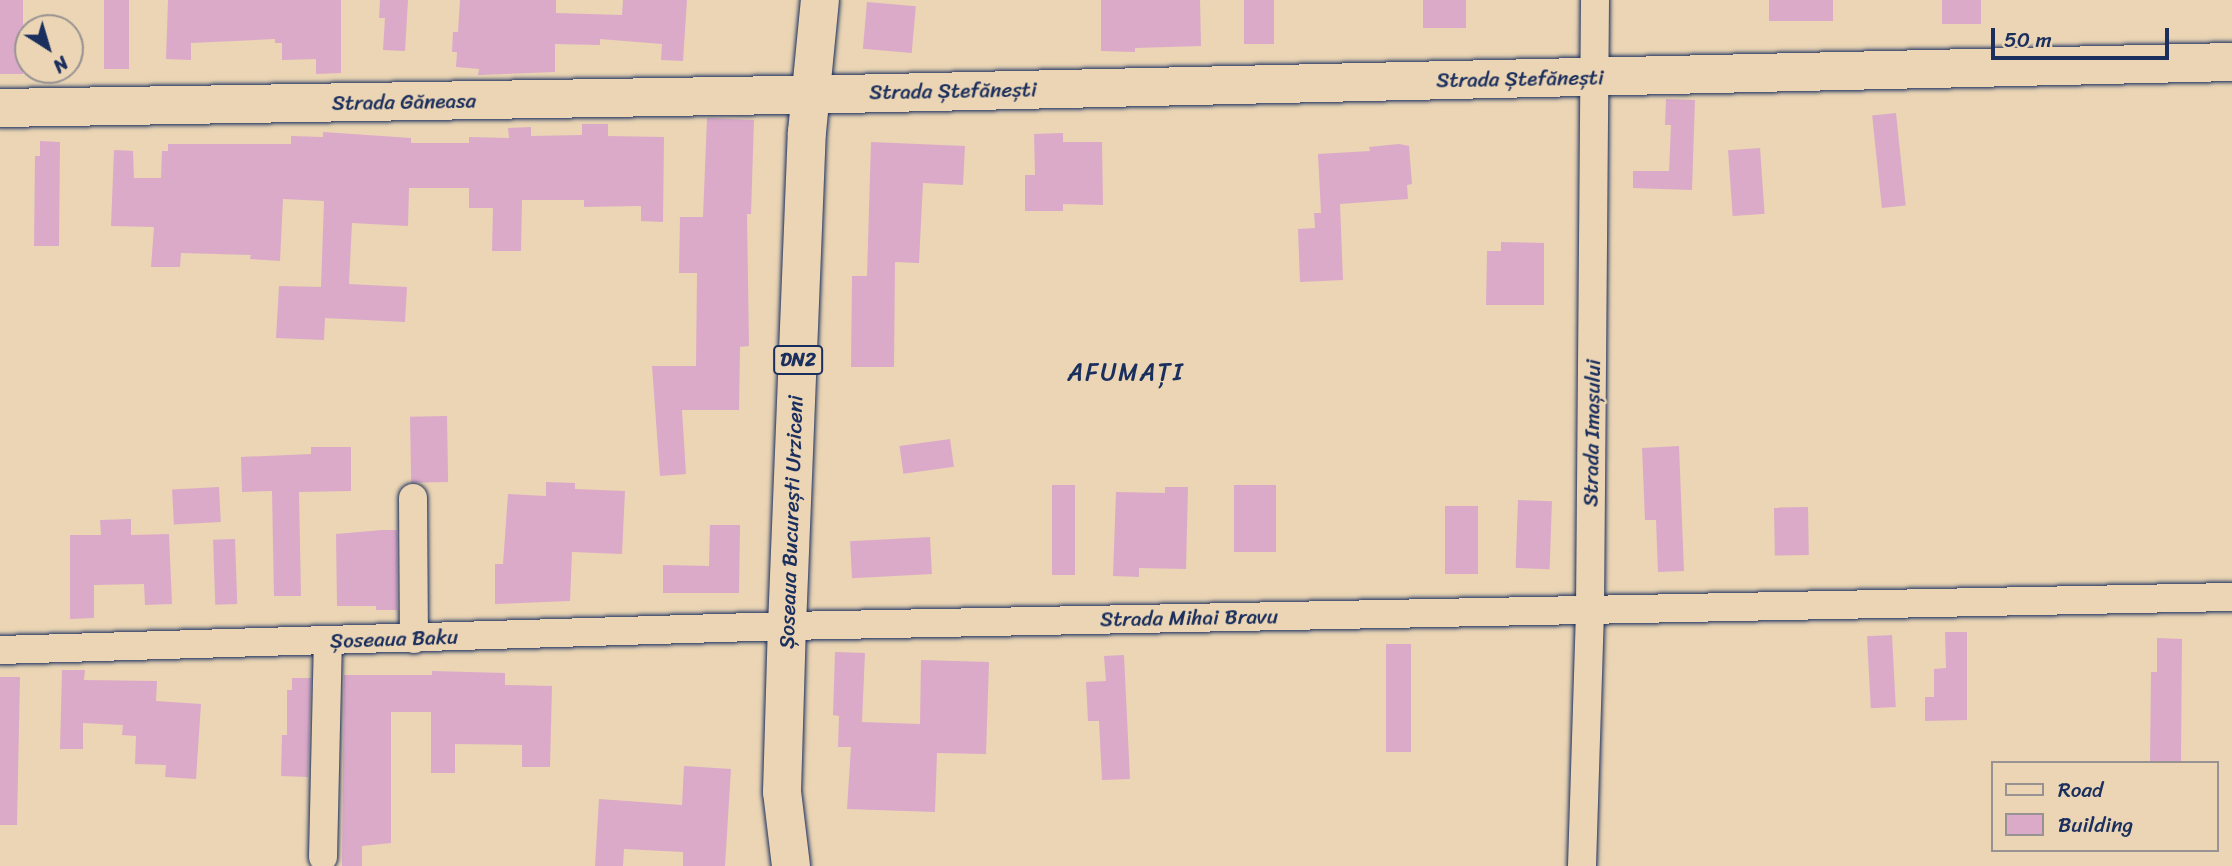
<!DOCTYPE html>
<meta charset="utf-8">
<style>
body{margin:0}
#map{position:relative;width:2232px;height:866px;overflow:hidden;background:#ebd5b4;font-family:Sriracha,sans-serif}
div>[style]{position:absolute}
[style*='--x']{left:calc(var(--x)*1px);top:calc(var(--y)*1px);width:calc(var(--w)*1px);rotate:calc(var(--a)*1deg)}
.building>*{inset:0;background:#dbaac9;transform-origin:0 0}
.roads{filter:drop-shadow(0 0 2px #1b2f5e) drop-shadow(0 0 2px #1b2f5e)}
.street>*{height:28px;margin:-14px;padding:0 14px;transform-origin:14px;border-radius:14px;background:#ebd5b4}
.secondary>*{height:38px;margin:-19px;padding:0 19px;transform-origin:19px;border-radius:19px;background:#ebd5b4}
.highway>*{height:38px;margin:-19px;padding:0 19px;transform-origin:19px;border-radius:19px;background:#ebd5b4}
span{translate:-50% -50%;white-space:nowrap;text-align:center;line-height:1.15;-webkit-text-stroke:5px #ebd5b4;paint-order:stroke}
.shield-label span{padding:2px 5px;background:#ebd5b4;border:2px solid;border-radius:5px;-webkit-text-stroke-width:0}
.shield-label{font-size:19px;color:#1b2f5e;font-weight:700}
.street-label{font-size:21px;color:#1b2f5e}
.quarter-label{font-size:24px;color:#1b2f5e;letter-spacing:2px}
.legend{position:absolute;left:1991px;top:761px;width:228px;height:91px;box-sizing:border-box;background:#ebd5b4;border:2px solid #989392;margin:0;padding:9px 12px;list-style:none;font-size:21px;color:#1b2f5e}
.legend li{display:flex;align-items:center;gap:14px;height:35px}
.legend b{width:35px;border:2px solid #989392}
.north{position:absolute;left:14px;top:14px;width:70px;height:70px;box-sizing:border-box;background:#ebd5b4;border:2px solid #989392;border-radius:50%;rotate:143deg;font-size:19px;font-weight:700;line-height:28px;text-align:center;color:#1b2f5e}
.north::after{content:'';display:block;margin:auto;width:24px;height:32px;background:#1b2f5e;clip-path:polygon(50% 0,100% 100%,50% 72%,0 100%)}
.scale{position:absolute;left:1991px;top:28px;width:178px;height:32px;box-sizing:border-box;border:4px solid #1b2f5e;border-top:0;padding-left:9px;font-size:21px;line-height:24px;white-space:nowrap;color:#1b2f5e;-webkit-text-stroke:5px #ebd5b4;paint-order:stroke}
</style>
<div id="map">
<div class="building">
<div style="left:0;top:0;width:23px;height:74px"></div>
<div style="left:104px;top:0;width:25px;height:69px"></div>
<div style="clip-path:polygon(168px 0,341px 0,341px 73px,316px 74px,316px 59px,282px 60px,282px 43px,275px 43px,275px 39px,191px 43px,191px 60px,166px 59px)"></div>
<div style="clip-path:polygon(380px 0,408px 0,405px 51px,383px 50px,385px 18px,379px 18px)"></div>
<div style="clip-path:polygon(460px 0,556px 0,556px 13px,622px 15px,623px 0,687px 0,683px 61px,661px 60px,662px 44px,600px 39px,600px 45px,555px 44px,555px 72px,478px 75px,479px 69px,456px 67px,457px 52px,452px 52px,453px 32px,458px 32px)"></div>
<div style="clip-path:polygon(1101px 0,1200px 0,1201px 46px,1135px 48px,1135px 52px,1101px 51px)"></div>
<div style="left:1244px;top:0;width:30px;height:44px"></div>
<div style="left:1423px;top:0;width:43px;height:28px"></div>
<div style="left:1769px;top:0;width:64px;height:21px"></div>
<div style="left:1942px;top:0;width:39px;height:24px"></div>
<div style="left:867px;top:2px;width:49px;height:47px;rotate:5deg"></div>
<div style="clip-path:polygon(1666px 99px,1695px 100px,1692px 190px,1633px 188px,1633px 171px,1669px 171px,1671px 125px,1665px 125px)"></div>
<div style="left:1896px;top:113px;width:93px;height:24px;rotate:84deg"></div>
<div style="clip-path:polygon(707px 118px,754px 120px,751px 214px,747px 214px,749px 346px,740px 347px,739px 410px,682px 410px,686px 474px,660px 476px,652px 366px,696px 366px,697px 273px,679px 273px,680px 217px,703px 217px)"></div>
<div style="clip-path:polygon(582px 124px,608px 124px,608px 136px,664px 137px,663px 222px,641px 221px,641px 206px,584px 207px,584px 200px,522px 200px,521px 251px,492px 251px,493px 208px,469px 208px,469px 188px,409px 188px,408px 226px,352px 223px,349px 284px,407px 287px,405px 322px,325px 318px,324px 340px,276px 338px,279px 286px,321px 287px,324px 201px,283px 199px,280px 261px,250px 259px,251px 255px,181px 253px,180px 267px,151px 267px,154px 227px,111px 226px,114px 150px,133px 151px,134px 178px,161px 178px,162px 151px,168px 151px,168px 144px,291px 144px,291px 136px,323px 137px,323px 132px,411px 138px,411px 143px,469px 143px,469px 137px,509px 138px,508px 128px,531px 127px,531px 136px,582px 135px)"></div>
<div style="clip-path:polygon(1063px 133px,1063px 142px,1102px 142px,1103px 205px,1063px 204px,1063px 211px,1025px 211px,1025px 175px,1035px 175px,1034px 134px)"></div>
<div style="clip-path:polygon(40px 141px,60px 142px,59px 246px,34px 246px,35px 156px,40px 156px)"></div>
<div style="clip-path:polygon(871px 142px,965px 146px,963px 185px,923px 183px,919px 263px,895px 262px,894px 367px,851px 367px,852px 276px,867px 276px)"></div>
<div style="clip-path:polygon(1399px 144px,1409px 146px,1412px 184px,1407px 185px,1408px 199px,1340px 204px,1343px 280px,1300px 282px,1298px 229px,1315px 228px,1314px 213px,1321px 213px,1318px 154px,1370px 151px,1369px 147px)"></div>
<div style="left:1760px;top:148px;width:66px;height:32px;rotate:86deg"></div>
<div style="clip-path:polygon(1501px 242px,1544px 243px,1544px 305px,1486px 305px,1487px 251px,1501px 251px)"></div>
<div style="left:447px;top:416px;width:66px;height:37px;rotate:89deg"></div>
<div style="left:950px;top:439px;width:28px;height:51px;rotate:82deg"></div>
<div style="clip-path:polygon(1679px 446px,1684px 571px,1658px 572px,1656px 520px,1645px 520px,1642px 448px)"></div>
<div style="clip-path:polygon(311px 447px,351px 447px,351px 491px,299px 492px,301px 596px,274px 596px,272px 491px,242px 492px,241px 457px,311px 454px)"></div>
<div style="clip-path:polygon(546px 482px,575px 483px,575px 489px,625px 491px,622px 554px,572px 552px,570px 601px,495px 604px,495px 564px,503px 564px,508px 494px,546px 496px)"></div>
<div style="left:1052px;top:485px;width:23px;height:90px"></div>
<div style="left:1234px;top:485px;width:42px;height:67px"></div>
<div style="left:219px;top:487px;width:35px;height:47px;rotate:87deg"></div>
<div style="clip-path:polygon(1165px 487px,1188px 487px,1186px 569px,1139px 568px,1139px 577px,1113px 576px,1116px 492px,1165px 493px)"></div>
<div style="left:1518px;top:500px;width:34px;height:68px;rotate:2deg"></div>
<div style="left:1445px;top:506px;width:33px;height:68px"></div>
<div style="left:1808px;top:507px;width:48px;height:34px;rotate:89deg"></div>
<div style="clip-path:polygon(131px 519px,131px 535px,169px 534px,172px 604px,145px 605px,144px 584px,94px 585px,94px 618px,70px 619px,70px 535px,101px 535px,100px 520px)"></div>
<div style="clip-path:polygon(710px 525px,740px 525px,739px 593px,663px 593px,663px 565px,709px 566px)"></div>
<div style="clip-path:polygon(382px 530px,397px 530px,397px 610px,376px 610px,376px 606px,337px 606px,336px 534px)"></div>
<div style="left:930px;top:537px;width:37px;height:80px;rotate:87deg"></div>
<div style="left:235px;top:539px;width:65px;height:22px;rotate:88deg"></div>
<div style="clip-path:polygon(1945px 632px,1967px 632px,1967px 720px,1925px 721px,1925px 697px,1934px 697px,1934px 669px,1946px 668px)"></div>
<div style="left:1892px;top:635px;width:72px;height:25px;rotate:87deg"></div>
<div style="clip-path:polygon(2157px 638px,2182px 639px,2181px 763px,2150px 763px,2151px 672px,2157px 672px)"></div>
<div style="left:1386px;top:644px;width:25px;height:108px"></div>
<div style="clip-path:polygon(835px 652px,865px 653px,862px 722px,920px 724px,921px 660px,989px 662px,986px 754px,937px 753px,935px 812px,847px 809px,851px 747px,838px 747px,839px 716px,833px 715px)"></div>
<div style="clip-path:polygon(1124px 655px,1130px 779px,1102px 780px,1099px 721px,1088px 721px,1086px 682px,1106px 681px,1104px 656px)"></div>
<div style="clip-path:polygon(62px 670px,85px 670px,84px 680px,157px 681px,156px 701px,201px 704px,196px 779px,165px 777px,166px 765px,135px 764px,136px 736px,122px 735px,123px 725px,83px 723px,83px 749px,60px 749px)"></div>
<div style="clip-path:polygon(432px 671px,505px 673px,505px 685px,552px 686px,550px 767px,522px 767px,522px 745px,455px 744px,455px 773px,431px 773px,431px 712px,391px 712px,391px 843px,362px 846px,362px 866px,342px 866px,344px 675px,432px 675px)"></div>
<div style="clip-path:polygon(0 677px,20px 677px,17px 825px,0 825px)"></div>
<div style="clip-path:polygon(292px 678px,311px 678px,308px 777px,281px 776px,282px 735px,287px 735px,287px 690px,292px 690px)"></div>
<div style="clip-path:polygon(684px 766px,731px 769px,725px 866px,683px 866px,683px 852px,624px 849px,623px 866px,595px 866px,599px 799px,682px 805px)"></div>
</div>
<div class="roads">
<div class="street">
<div style="--x:413;--y:498;--w:141;--a:89.6"></div>
<div style="--x:0;--y:650;--w:787;--a:-1.75"></div>
<div style="--x:787;--y:626;--w:1445;--a:-1.15"></div>
<div style="--x:323;--y:857;--w:215;--a:-88.7"></div>
<div style="--x:1582;--y:866;--w:257;--a:-88.2"></div>
<div style="--x:1590;--y:609;--w:609;--a:-89.53"></div>
</div>
<div class="secondary">
<div style="--x:0;--y:108;--w:844;--a:-0.95"></div>
<div style="--x:844;--y:94;--w:1388;--a:-1.32"></div>
</div>
<div class="highway">
<div style="--x:791;--y:866;--w:75;--a:-96.9"></div>
<div style="--x:782;--y:792;--w:166;--a:-88.3"></div>
<div style="--x:787;--y:626;--w:494;--a:-87.7"></div>
<div style="--x:807;--y:132;--w:133;--a:-84.4"></div>
</div>
</div>
<div class="shield-label">
<span style="left:798px;top:360px">DN2</span>
</div>
<div class="street-label">
<span style="left:1520px;top:79px;rotate:-1deg">Strada Ștefănești</span>
<span style="left:953px;top:91px;rotate:-1deg">Strada Ștefănești</span>
<span style="left:404px;top:102px;rotate:-1deg">Strada Găneasa</span>
<span style="left:1592px;top:433px;rotate:-89deg">Strada Imașului</span>
<span style="left:791px;top:522px;rotate:-88deg">Șoseaua București Urziceni</span>
<span style="left:1189px;top:618px;rotate:-1deg">Strada Mihai Bravu</span>
<span style="left:394px;top:639px;rotate:-2deg">Șoseaua Baku</span>
</div>
<div class="quarter-label">
<span style="left:1126px;top:373px">AFUMAȚI</span>
</div>
<ul class="legend">
<li><b style="height:9px;background:#ebd5b4"></b>Road</li>
<li><b style="height:19px;background:#dbaac9"></b>Building</li>
</ul>
<div class="north">N</div>
<div class="scale">50 m</div>
</div>
